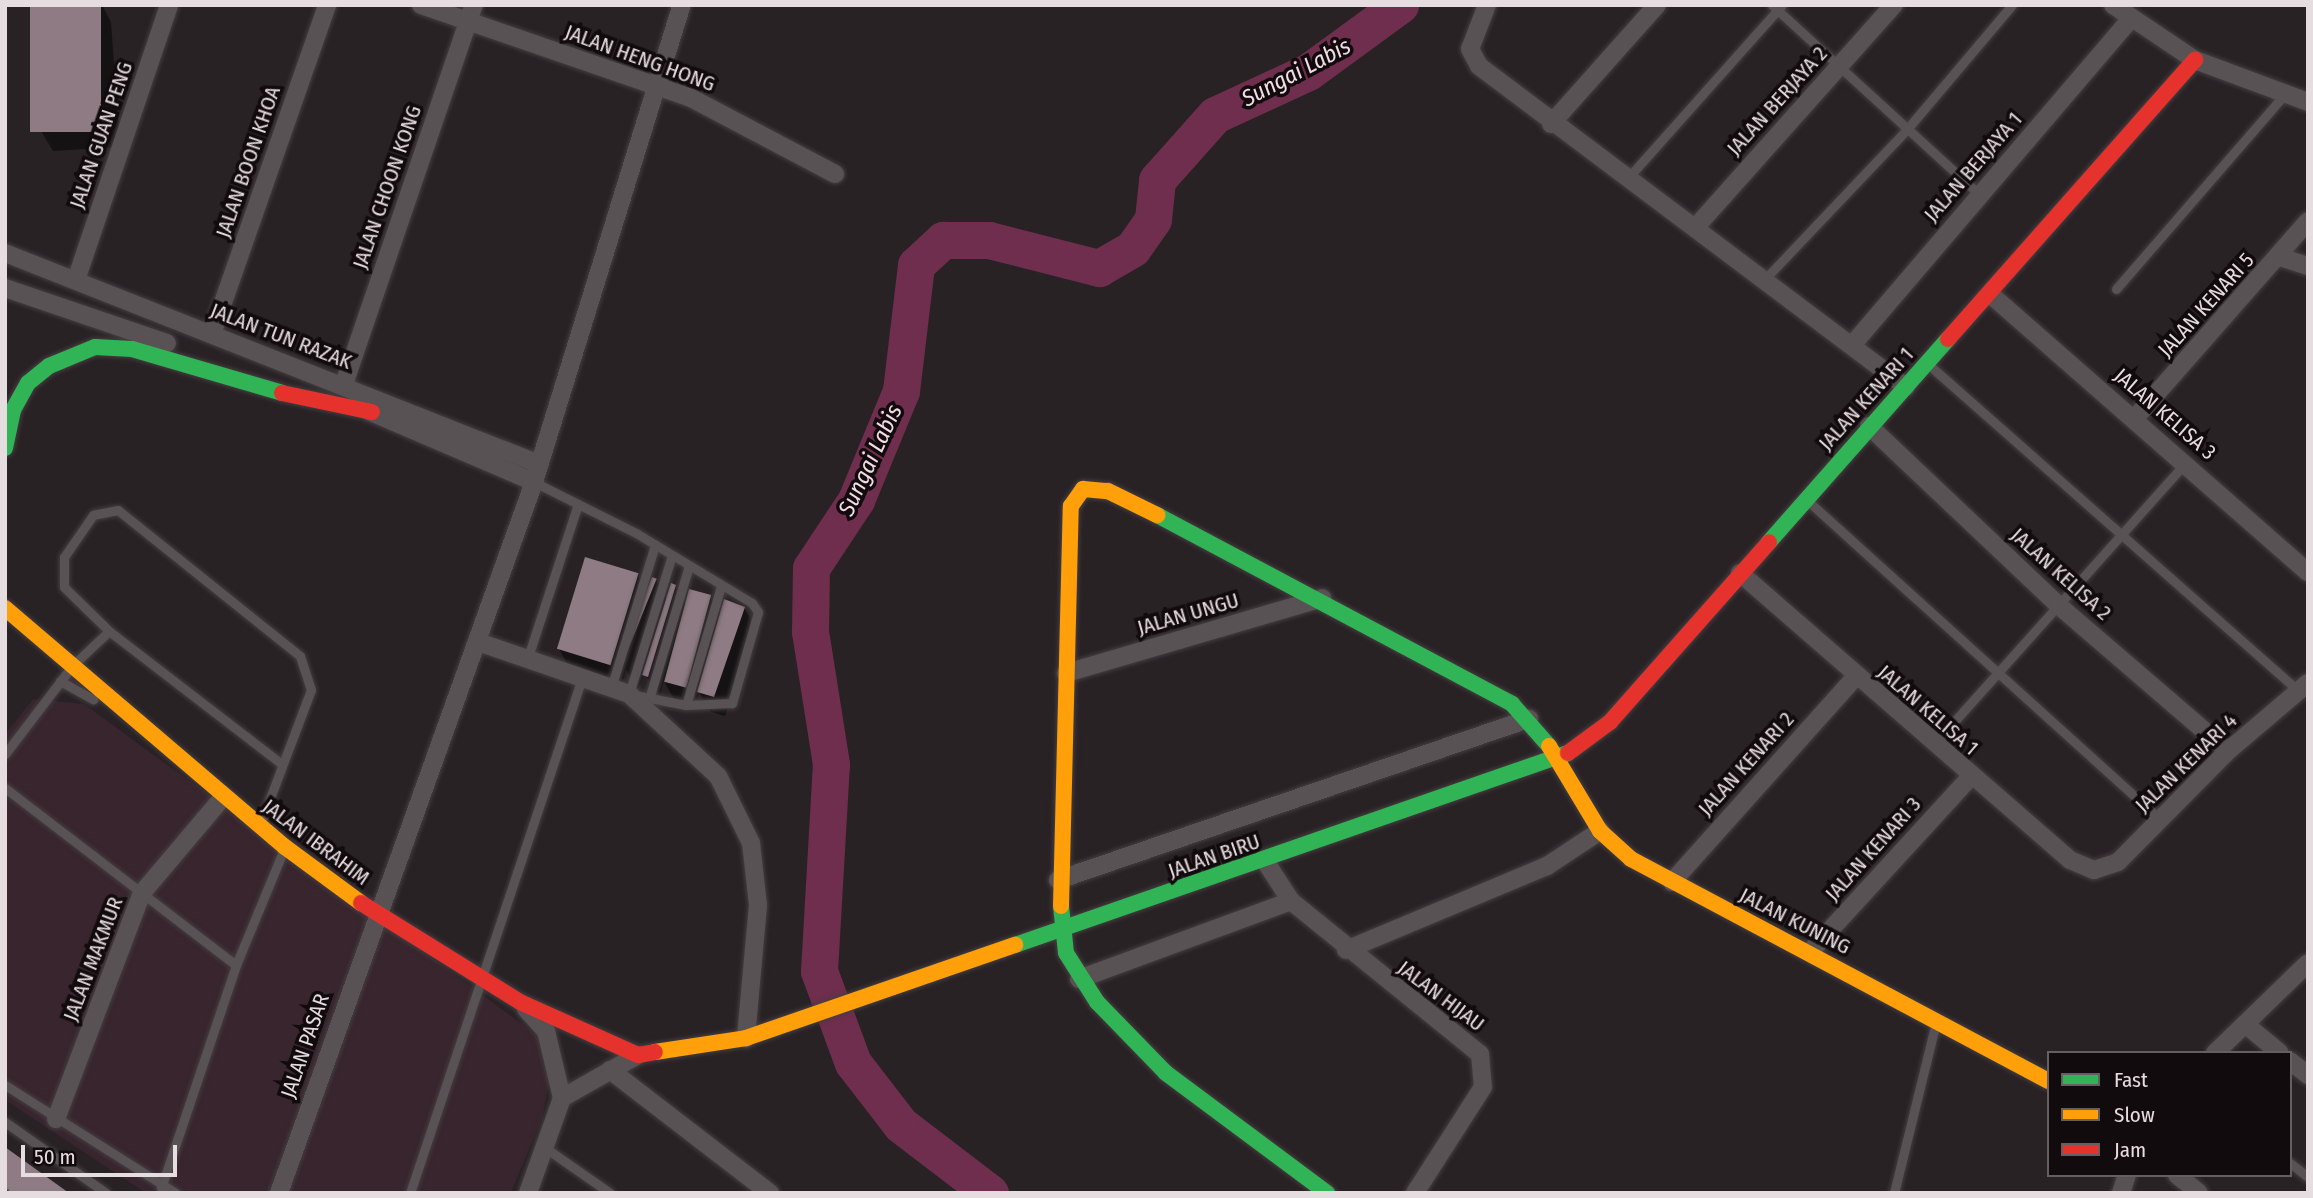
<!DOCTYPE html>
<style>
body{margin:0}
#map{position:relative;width:2313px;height:1198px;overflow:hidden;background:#292225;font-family:"Fira Sans Condensed",sans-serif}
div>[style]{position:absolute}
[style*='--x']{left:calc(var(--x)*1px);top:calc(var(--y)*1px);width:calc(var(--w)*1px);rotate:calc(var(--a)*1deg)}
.built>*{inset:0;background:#38252d}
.shadow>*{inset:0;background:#0007}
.river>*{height:37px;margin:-18.5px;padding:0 18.5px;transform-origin:18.5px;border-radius:18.5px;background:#6f2e4d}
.building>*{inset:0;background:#8e7b83;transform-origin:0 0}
.roads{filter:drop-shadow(0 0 2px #443e40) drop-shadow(0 0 2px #443e40)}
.lane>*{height:9px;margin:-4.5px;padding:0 4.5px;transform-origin:4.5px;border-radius:4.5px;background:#585254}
.street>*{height:18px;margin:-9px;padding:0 9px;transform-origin:9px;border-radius:9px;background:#585254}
.fast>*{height:16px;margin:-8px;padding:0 8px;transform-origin:8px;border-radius:8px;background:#30b455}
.slow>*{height:16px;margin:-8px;padding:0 8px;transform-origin:8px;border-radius:8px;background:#ff9f0a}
.jam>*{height:16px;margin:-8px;padding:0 8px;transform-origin:8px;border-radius:8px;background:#e5322d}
.rail>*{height:8px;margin-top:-4px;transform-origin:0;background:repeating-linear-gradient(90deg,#110b0d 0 16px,#635e60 0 32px);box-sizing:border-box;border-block:2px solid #635e60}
span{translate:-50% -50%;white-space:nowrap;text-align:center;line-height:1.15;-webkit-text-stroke:7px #110b0d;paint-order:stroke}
.street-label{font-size:21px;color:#e6dde0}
.water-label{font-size:23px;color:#f4dde6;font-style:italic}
.frame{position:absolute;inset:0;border:7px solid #e6dde0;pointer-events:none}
.legend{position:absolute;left:2047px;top:1051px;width:245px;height:126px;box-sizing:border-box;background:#110b0d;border:2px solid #665f61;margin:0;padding:9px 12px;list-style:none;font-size:21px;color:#e6dde0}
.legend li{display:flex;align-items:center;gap:14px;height:35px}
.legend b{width:35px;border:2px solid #665f61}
.scale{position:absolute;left:21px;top:1145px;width:156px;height:32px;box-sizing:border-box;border:4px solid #e6dde0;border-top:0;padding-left:9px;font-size:21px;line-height:24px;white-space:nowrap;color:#e6dde0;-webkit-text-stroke:5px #110b0d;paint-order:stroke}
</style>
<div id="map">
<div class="built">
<div style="clip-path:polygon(33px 699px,84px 704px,536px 1034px,551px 1074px,542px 1118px,511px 1193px,146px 1193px,5px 1100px,5px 734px)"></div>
</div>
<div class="shadow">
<div style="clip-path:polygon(48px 5px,102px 5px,111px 22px,120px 147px,53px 151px,41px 131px)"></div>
<div style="clip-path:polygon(638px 575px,649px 594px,656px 580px,667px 599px,675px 586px,686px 606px,710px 597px,721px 616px,744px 608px,756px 629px,725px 716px,711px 712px,699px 692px,695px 707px,675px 701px,664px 681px,660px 696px,645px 675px,638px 689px,626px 670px,622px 685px,570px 669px,559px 649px)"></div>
</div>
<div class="river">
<div style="--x:990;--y:1193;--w:112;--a:-142.6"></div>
<div style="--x:901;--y:1125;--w:78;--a:-127.7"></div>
<div style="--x:853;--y:1063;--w:98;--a:-110.3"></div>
<div style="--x:819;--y:971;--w:207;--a:-86.7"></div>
<div style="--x:831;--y:764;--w:135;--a:-99"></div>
<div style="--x:810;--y:631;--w:63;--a:-89.1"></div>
<div style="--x:811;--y:568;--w:82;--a:-56.5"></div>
<div style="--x:856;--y:500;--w:118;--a:-67.6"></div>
<div style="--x:901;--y:391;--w:127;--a:-83.2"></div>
<div style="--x:916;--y:265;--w:37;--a:-43"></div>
<div style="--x:943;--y:240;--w:46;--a:0"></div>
<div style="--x:989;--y:240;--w:114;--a:14.3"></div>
<div style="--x:1099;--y:268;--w:39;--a:-30"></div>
<div style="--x:1133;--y:248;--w:35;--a:-55"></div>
<div style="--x:1153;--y:219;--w:39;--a:-84"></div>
<div style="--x:1157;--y:180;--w:87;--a:-48.3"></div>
<div style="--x:1215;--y:115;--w:102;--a:-24.8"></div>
<div style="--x:1308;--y:72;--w:114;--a:-36.1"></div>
</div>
<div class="building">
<div style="left:30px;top:5px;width:71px;height:127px"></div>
<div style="left:585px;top:557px;width:56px;height:96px;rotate:17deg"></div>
<div style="left:652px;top:577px;width:5px;height:96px;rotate:22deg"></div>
<div style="clip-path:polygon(671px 583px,676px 585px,648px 677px,642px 675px)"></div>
<div style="left:689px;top:589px;width:23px;height:96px;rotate:15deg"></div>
<div style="clip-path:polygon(724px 599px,745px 607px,714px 697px,697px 692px)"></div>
<div style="clip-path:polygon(5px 1147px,69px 1193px,5px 1193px)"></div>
</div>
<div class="roads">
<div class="lane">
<div style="--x:1772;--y:5;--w:280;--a:42.4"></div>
<div style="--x:1627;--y:179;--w:233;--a:-48.3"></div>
<div style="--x:1764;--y:280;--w:209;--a:-46.5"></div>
<div style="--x:1908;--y:128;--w:161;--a:-49.8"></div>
<div style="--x:2116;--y:289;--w:258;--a:-49.1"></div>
<div style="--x:1929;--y:365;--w:493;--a:41.4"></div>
<div style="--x:534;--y:482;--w:114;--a:26.6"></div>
<div style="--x:636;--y:533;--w:135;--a:31.1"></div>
<div style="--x:752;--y:603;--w:11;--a:56"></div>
<div style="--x:758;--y:612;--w:95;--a:105.9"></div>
<div style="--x:732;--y:703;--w:46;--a:177.5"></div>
<div style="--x:686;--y:705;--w:58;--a:-169.1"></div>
<div style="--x:629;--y:694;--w:145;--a:-72.8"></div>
<div style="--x:1809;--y:502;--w:473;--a:42.1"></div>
<div style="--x:527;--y:660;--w:164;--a:-71.9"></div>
<div style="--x:60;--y:681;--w:38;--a:29"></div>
<div style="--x:611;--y:688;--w:150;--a:-72.9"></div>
<div style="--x:649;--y:699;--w:139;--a:-73.3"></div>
<div style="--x:686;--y:705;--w:124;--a:-73.6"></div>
<div style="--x:1935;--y:743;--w:377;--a:-48.2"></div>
<div style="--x:5;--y:754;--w:111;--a:-52.7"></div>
<div style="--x:72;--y:666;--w:51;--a:-43.4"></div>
<div style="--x:5;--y:788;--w:291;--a:37.5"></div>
<div style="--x:261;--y:822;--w:141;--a:-69.3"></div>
<div style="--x:311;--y:690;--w:36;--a:-108"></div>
<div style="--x:300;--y:656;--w:233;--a:-141.3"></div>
<div style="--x:118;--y:510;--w:25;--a:169"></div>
<div style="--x:93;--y:515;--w:51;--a:124.6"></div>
<div style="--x:64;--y:557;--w:30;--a:90"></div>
<div style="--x:64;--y:587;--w:63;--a:44.4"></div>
<div style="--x:109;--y:631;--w:218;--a:37.6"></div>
<div style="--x:5;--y:1085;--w:202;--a:32.3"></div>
<div style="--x:5;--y:1122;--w:123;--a:35.1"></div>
<div style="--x:544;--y:1147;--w:80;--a:34.9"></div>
<div style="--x:2290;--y:1163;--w:23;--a:38"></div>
<div style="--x:161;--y:1188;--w:235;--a:-71.4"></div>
<div style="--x:236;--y:965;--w:126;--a:-67.5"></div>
<div style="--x:410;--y:1193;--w:543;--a:-71.53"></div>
<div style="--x:1894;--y:1193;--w:176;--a:-76.2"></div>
</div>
<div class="street">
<div style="--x:421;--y:5;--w:286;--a:19"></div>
<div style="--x:691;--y:98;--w:163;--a:27.8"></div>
<div style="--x:1487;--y:5;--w:47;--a:111.1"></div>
<div style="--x:1470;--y:49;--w:19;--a:62"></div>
<div style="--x:1479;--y:66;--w:534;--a:36.93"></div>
<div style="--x:2113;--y:5;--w:99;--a:33.9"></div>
<div style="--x:2195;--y:60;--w:121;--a:20.4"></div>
<div style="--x:1551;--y:124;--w:159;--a:-48.3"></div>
<div style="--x:1695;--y:228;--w:299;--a:-48.3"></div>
<div style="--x:5;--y:253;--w:574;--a:21.56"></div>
<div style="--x:2280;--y:257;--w:29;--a:18"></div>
<div style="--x:76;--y:280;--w:290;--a:-71.3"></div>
<div style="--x:5;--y:288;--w:171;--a:18.8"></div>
<div style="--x:1990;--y:294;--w:422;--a:41.2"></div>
<div style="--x:212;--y:334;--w:349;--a:-70.7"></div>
<div style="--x:1853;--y:344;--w:425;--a:-49.5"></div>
<div style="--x:344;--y:384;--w:401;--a:-71.1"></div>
<div style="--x:366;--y:410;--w:183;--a:23.2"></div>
<div style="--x:2135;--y:418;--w:262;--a:-48.7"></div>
<div style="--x:1869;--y:426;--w:259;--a:43.4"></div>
<div style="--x:2057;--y:604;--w:225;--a:40.7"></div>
<div style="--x:1740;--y:573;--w:437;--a:41"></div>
<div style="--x:2070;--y:860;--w:26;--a:23"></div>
<div style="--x:2094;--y:870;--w:25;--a:-18"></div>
<div style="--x:2118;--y:862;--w:156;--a:-45.3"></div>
<div style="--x:2228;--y:751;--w:105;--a:-40.4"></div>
<div style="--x:478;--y:642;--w:160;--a:19"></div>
<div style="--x:629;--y:694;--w:121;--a:42.7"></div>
<div style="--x:718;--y:776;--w:75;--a:63.8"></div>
<div style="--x:751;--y:843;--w:62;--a:83.6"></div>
<div style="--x:758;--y:905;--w:134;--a:95.2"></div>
<div style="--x:1066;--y:673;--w:267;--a:-16.3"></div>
<div style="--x:1265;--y:861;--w:48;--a:57"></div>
<div style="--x:1291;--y:901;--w:243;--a:39"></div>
<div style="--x:1480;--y:1054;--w:33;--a:85"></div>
<div style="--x:1483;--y:1087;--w:126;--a:122.7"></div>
<div style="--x:1058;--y:880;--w:498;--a:-18.9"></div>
<div style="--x:1672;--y:882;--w:275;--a:-48.2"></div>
<div style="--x:1346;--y:950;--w:218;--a:-22.7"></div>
<div style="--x:1547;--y:866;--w:64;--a:-33.4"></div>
<div style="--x:1810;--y:952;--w:239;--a:-47.5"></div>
<div style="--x:1079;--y:979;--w:226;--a:-20.2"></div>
<div style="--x:526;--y:1009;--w:30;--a:48"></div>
<div style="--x:546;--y:1031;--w:69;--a:76.6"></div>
<div style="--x:562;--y:1098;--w:101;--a:109.7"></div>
<div style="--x:2245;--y:1024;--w:45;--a:39.6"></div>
<div style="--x:2215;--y:1053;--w:129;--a:-44.1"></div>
<div style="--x:2290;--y:1061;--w:23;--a:38"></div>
<div style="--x:610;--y:1070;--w:202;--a:37.6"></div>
<div style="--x:562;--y:1098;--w:87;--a:-29.5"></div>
<div style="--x:56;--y:1119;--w:242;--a:-69.2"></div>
<div style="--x:142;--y:893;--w:126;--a:-49.8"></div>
<div style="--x:2177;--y:1175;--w:28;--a:39"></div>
<div style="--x:279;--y:1193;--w:755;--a:-70.27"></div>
<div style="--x:534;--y:482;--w:499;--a:-72.8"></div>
<div style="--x:2121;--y:1193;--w:19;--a:-72"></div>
</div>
<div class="fast">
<div style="--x:5;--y:448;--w:39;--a:-78"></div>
<div style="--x:13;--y:410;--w:31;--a:-61"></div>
<div style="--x:28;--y:383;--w:27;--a:-39"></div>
<div style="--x:49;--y:366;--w:50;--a:-22.4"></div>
<div style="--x:95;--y:347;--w:37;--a:3"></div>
<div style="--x:132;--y:349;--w:156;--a:16.3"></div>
<div style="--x:1157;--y:515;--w:402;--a:28"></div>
<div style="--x:1512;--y:704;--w:56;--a:48.6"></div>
<div style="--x:1769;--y:542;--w:271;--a:-48.6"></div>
<div style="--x:1061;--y:906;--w:47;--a:83.9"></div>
<div style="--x:1066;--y:953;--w:58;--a:57.7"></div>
<div style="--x:1097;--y:1002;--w:99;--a:45.8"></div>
<div style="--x:1166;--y:1073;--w:201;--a:36.7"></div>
<div style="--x:1015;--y:945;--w:585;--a:-19.15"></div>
</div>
<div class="slow">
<div style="--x:5;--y:608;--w:368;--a:40.5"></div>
<div style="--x:285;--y:847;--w:94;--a:36.4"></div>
<div style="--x:1549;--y:746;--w:99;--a:59"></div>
<div style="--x:1600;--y:831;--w:42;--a:42.1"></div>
<div style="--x:1631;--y:859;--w:473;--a:28"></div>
<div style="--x:1061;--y:906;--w:400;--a:-88.6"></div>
<div style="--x:1071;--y:506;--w:21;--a:-55"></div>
<div style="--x:1083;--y:489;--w:25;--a:5"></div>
<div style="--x:1108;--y:491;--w:55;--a:26.1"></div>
<div style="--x:655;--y:1052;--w:92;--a:-8.7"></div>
<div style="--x:746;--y:1038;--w:285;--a:-19.1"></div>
</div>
<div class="jam">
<div style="--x:1948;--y:339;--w:373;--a:-48.5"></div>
<div style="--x:282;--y:393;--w:92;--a:11.9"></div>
<div style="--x:1568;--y:753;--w:52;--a:-36.4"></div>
<div style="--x:1610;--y:722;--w:240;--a:-48.5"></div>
<div style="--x:361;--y:903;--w:187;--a:31.9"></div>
<div style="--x:520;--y:1002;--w:129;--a:24.2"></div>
<div style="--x:638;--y:1055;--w:17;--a:-10"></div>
</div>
</div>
<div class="rail">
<div style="--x:5;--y:1191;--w:3;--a:45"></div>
</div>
<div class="street-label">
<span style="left:640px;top:58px;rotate:20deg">JALAN HENG HONG</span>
<span style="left:1777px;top:101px;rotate:-48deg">JALAN BERJAYA 2</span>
<span style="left:101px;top:135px;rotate:-71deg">JALAN GUAN PENG</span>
<span style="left:248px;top:162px;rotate:-71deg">JALAN BOON KHOA</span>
<span style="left:1973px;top:167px;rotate:-49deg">JALAN BERJAYA 1</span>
<span style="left:387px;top:187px;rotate:-71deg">JALAN CHOON KONG</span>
<span style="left:2206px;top:305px;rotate:-48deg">JALAN KENARI 5</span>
<span style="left:281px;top:336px;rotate:21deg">JALAN TUN RAZAK</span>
<span style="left:1866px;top:399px;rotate:-48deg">JALAN KENARI 1</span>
<span style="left:2165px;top:414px;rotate:41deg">JALAN KELISA 3</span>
<span style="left:2061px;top:574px;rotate:42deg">JALAN KELISA 2</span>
<span style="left:1188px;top:614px;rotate:-16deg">JALAN UNGU</span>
<span style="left:1928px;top:710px;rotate:41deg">JALAN KELISA 1</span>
<span style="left:2186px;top:763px;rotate:-44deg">JALAN KENARI 4</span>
<span style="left:1746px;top:764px;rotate:-48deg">JALAN KENARI 2</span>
<span style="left:316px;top:842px;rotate:37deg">JALAN IBRAHIM</span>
<span style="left:1873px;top:849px;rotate:-48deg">JALAN KENARI 3</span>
<span style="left:1214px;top:856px;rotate:-19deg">JALAN BIRU</span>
<span style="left:1795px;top:921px;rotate:27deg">JALAN KUNING</span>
<span style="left:93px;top:959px;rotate:-69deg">JALAN MAKMUR</span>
<span style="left:1441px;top:996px;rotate:37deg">JALAN HIJAU</span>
<span style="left:305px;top:1046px;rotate:-71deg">JALAN PASAR</span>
</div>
<div class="water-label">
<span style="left:1296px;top:72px;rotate:-28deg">Sungai Labis</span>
<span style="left:870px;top:460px;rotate:-65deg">Sungai Labis</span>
</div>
<div class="frame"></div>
<ul class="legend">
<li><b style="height:9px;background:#30b455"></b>Fast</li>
<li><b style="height:9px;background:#ff9f0a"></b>Slow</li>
<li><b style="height:9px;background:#e5322d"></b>Jam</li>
</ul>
<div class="scale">50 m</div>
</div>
